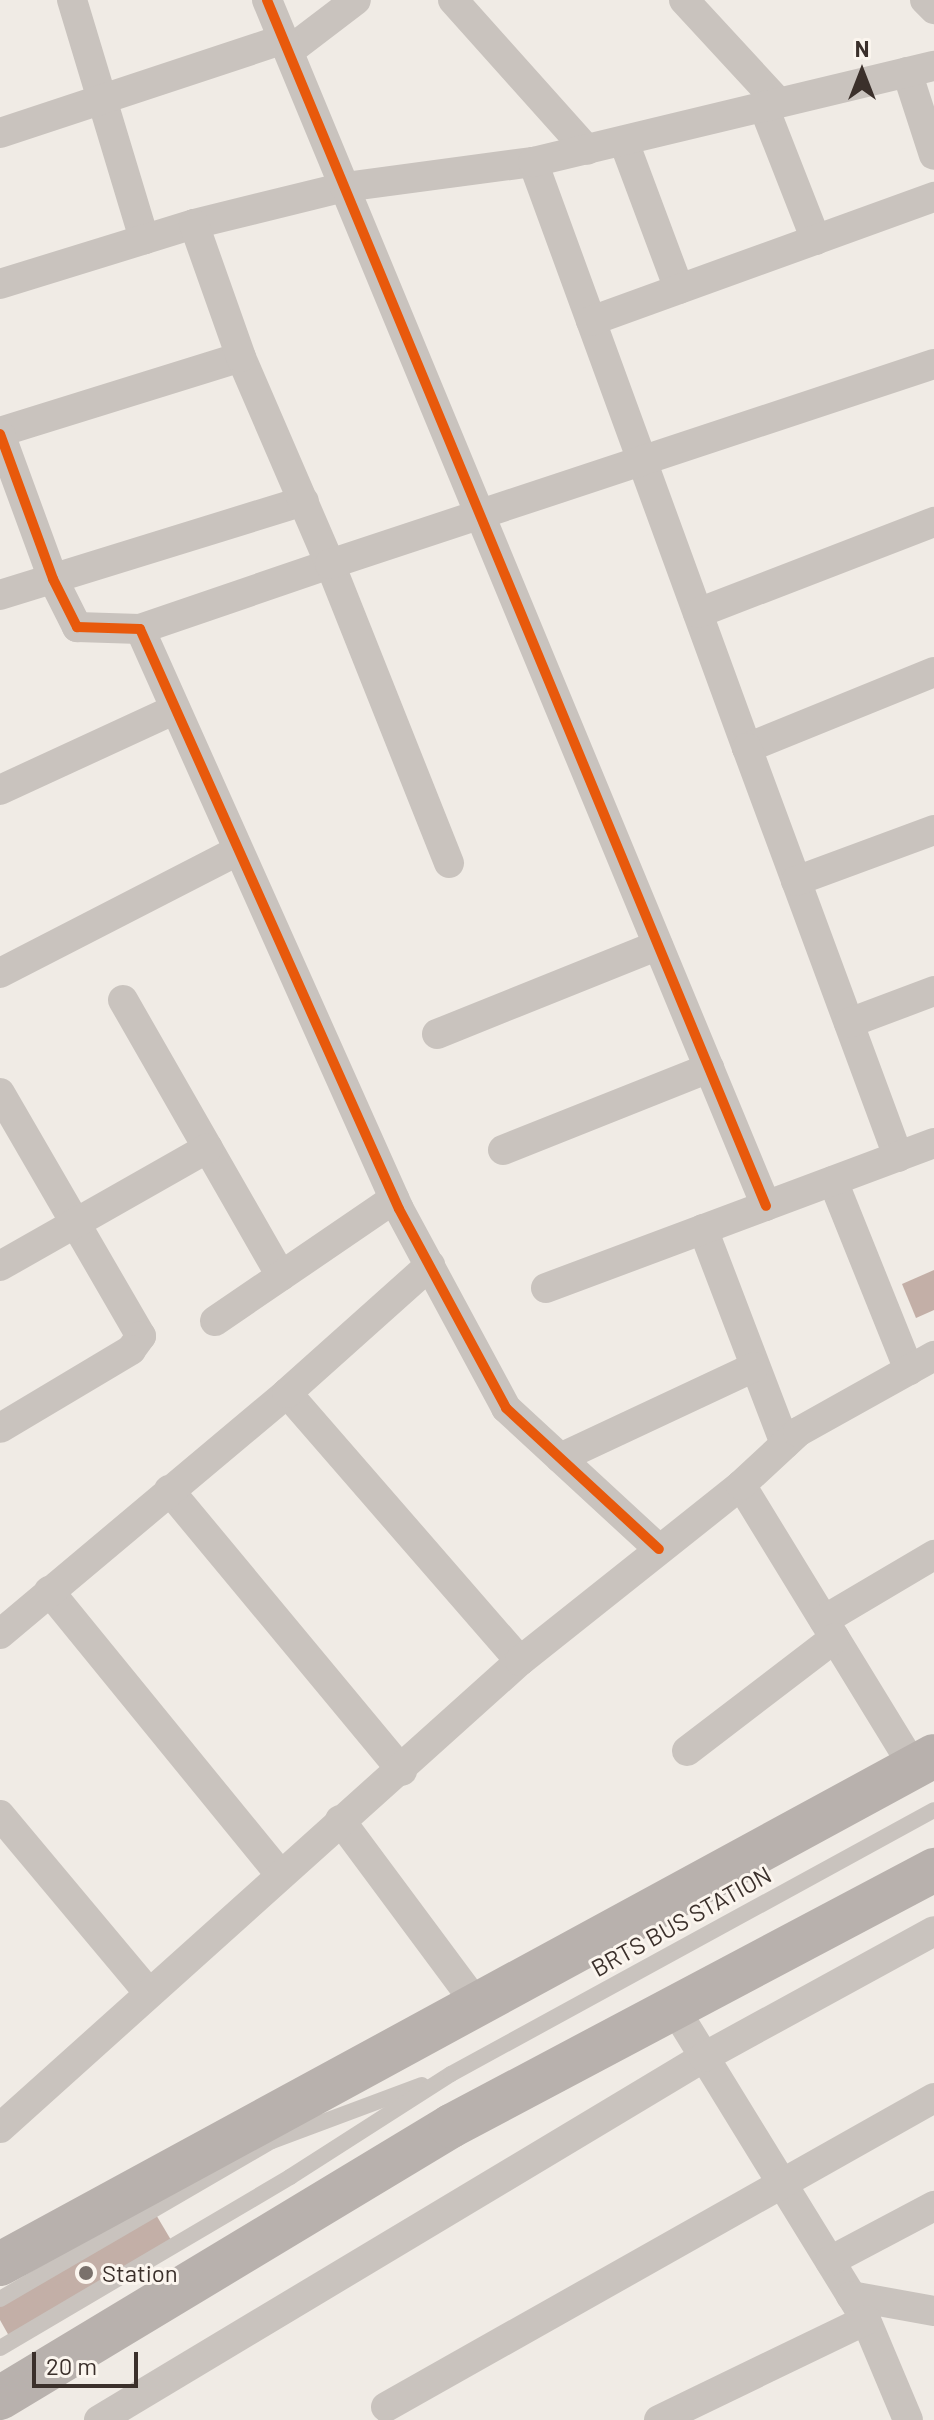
<!DOCTYPE html>
<style>
body{margin:0}
#map{position:relative;width:934px;height:2420px;overflow:hidden;background:#f0ebe5;font-family:Barlow,sans-serif}
div>[style]{position:absolute}
[style*='--x']{left:calc(var(--x)*1px);top:calc(var(--y)*1px);width:calc(var(--w)*1px);rotate:calc(var(--a)*1deg)}
.building>*{inset:0;background:#c3afa7}
.service>*{height:16px;margin:-8px;padding:0 8px;transform-origin:8px;border-radius:8px;background:#c9c3be}
.minor>*{height:30px;margin:-15px;padding:0 15px;transform-origin:15px;border-radius:15px;background:#c9c3be}
.primary>*{height:44px;margin:-22px;padding:0 22px;transform-origin:22px;border-radius:22px;background:#b8b1ad}
.cycleway>*{height:10px;margin:-5px;padding:0 5px;transform-origin:5px;border-radius:5px;background:#e8590c}
.dots>*{width:22px;height:22px;translate:-50% -50%;box-sizing:border-box;border:4px solid #fbf5ee;border-radius:50%}
span{translate:-50% -50%;white-space:nowrap;text-align:center;line-height:1.15;-webkit-text-stroke:6px #fbf5ee;paint-order:stroke}
.street-label{font-size:24px;color:#3b302b}
.poi-label{font-size:24px;color:#3b302b}
.left{translate:0 -50%;text-align:left}
.north{position:absolute;left:822px;top:32px;width:80px;height:80px;-webkit-text-stroke:6px #fbf5ee;paint-order:stroke;rotate:0deg;font-size:22px;font-weight:700;line-height:32px;text-align:center;color:#3b302b}
.north::after{content:'';display:block;margin:auto;width:28px;height:36px;background:#3b302b;clip-path:polygon(50% 0,100% 100%,50% 72%,0 100%)}
.scale{position:absolute;left:32px;top:2352px;width:106px;height:36px;box-sizing:border-box;border:4px solid #3b302b;border-top:0;padding-left:10px;font-size:24px;line-height:28px;white-space:nowrap;color:#3b302b;-webkit-text-stroke:6px #fbf5ee;paint-order:stroke}
</style>
<div id="map">
<div class="building">
<div style="clip-path:polygon(934px 1270px,934px 1310px,916px 1318px,902px 1284px)"></div>
<div style="clip-path:polygon(155px 2213px,171px 2240px,9px 2336px,0 2320px,0 2305px)"></div>
</div>
<div class="service">
<div style="--x:0;--y:2299;--w:315;--a:-30.2"></div>
<div style="--x:272;--y:2141;--w:160;--a:-20.5"></div>
<div style="--x:0;--y:2348;--w:337;--a:-30.5"></div>
<div style="--x:290;--y:2177;--w:191;--a:-32.6"></div>
<div style="--x:451;--y:2074;--w:550;--a:-28.66"></div>
</div>
<div class="minor">
<div style="--x:72;--y:0;--w:250;--a:73.2"></div>
<div style="--x:267;--y:0;--w:1305;--a:67.52"></div>
<div style="--x:453;--y:0;--w:201;--a:48.2"></div>
<div style="--x:684;--y:0;--w:139;--a:47.3"></div>
<div style="--x:925;--y:0;--w:13;--a:45"></div>
<div style="--x:289;--y:51;--w:84;--a:-37.3"></div>
<div style="--x:907;--y:72;--w:87;--a:72"></div>
<div style="--x:763;--y:105;--w:145;--a:68.6"></div>
<div style="--x:0;--y:133;--w:299;--a:-18.3"></div>
<div style="--x:624;--y:142;--w:157;--a:69.5"></div>
<div style="--x:533;--y:162;--w:624;--a:69.94"></div>
<div style="--x:747;--y:748;--w:202;--a:-22.1"></div>
<div style="--x:0;--y:284;--w:203;--a:-17.2"></div>
<div style="--x:194;--y:224;--w:155;--a:-13.8"></div>
<div style="--x:345;--y:187;--w:190;--a:-7.6"></div>
<div style="--x:533;--y:162;--w:412;--a:-13.5"></div>
<div style="--x:591;--y:321;--w:365;--a:-19.9"></div>
<div style="--x:0;--y:432;--w:252;--a:-17.3"></div>
<div style="--x:0;--y:434;--w:154;--a:69.9"></div>
<div style="--x:53;--y:579;--w:54;--a:63.4"></div>
<div style="--x:77;--y:627;--w:63;--a:1.8"></div>
<div style="--x:140;--y:629;--w:635;--a:65.94"></div>
<div style="--x:399;--y:1209;--w:226;--a:61.7"></div>
<div style="--x:506;--y:1408;--w:208;--a:42.7"></div>
<div style="--x:0;--y:595;--w:318;--a:-17.2"></div>
<div style="--x:698;--y:613;--w:253;--a:-21.1"></div>
<div style="--x:140;--y:629;--w:201;--a:-18.9"></div>
<div style="--x:330;--y:564;--w:225;--a:-113.3"></div>
<div style="--x:241;--y:357;--w:141;--a:-109.5"></div>
<div style="--x:747;--y:748;--w:436;--a:69.7"></div>
<div style="--x:0;--y:790;--w:193;--a:-24.8"></div>
<div style="--x:449;--y:863;--w:322;--a:-111.7"></div>
<div style="--x:330;--y:564;--w:636;--a:-18.32"></div>
<div style="--x:796;--y:881;--w:147;--a:-20.3"></div>
<div style="--x:0;--y:973;--w:267;--a:-27.2"></div>
<div style="--x:123;--y:1000;--w:318;--a:60.2"></div>
<div style="--x:849;--y:1023;--w:91;--a:-20.6"></div>
<div style="--x:437;--y:1034;--w:238;--a:-21.9"></div>
<div style="--x:0;--y:1093;--w:281;--a:59.9"></div>
<div style="--x:141;--y:1336;--w:17;--a:126"></div>
<div style="--x:131;--y:1350;--w:152;--a:149.2"></div>
<div style="--x:503;--y:1150;--w:222;--a:-21.7"></div>
<div style="--x:833;--y:1181;--w:204;--a:68.1"></div>
<div style="--x:703;--y:1229;--w:230;--a:69.1"></div>
<div style="--x:0;--y:1266;--w:239;--a:-29.6"></div>
<div style="--x:546;--y:1288;--w:414;--a:-20.5"></div>
<div style="--x:215;--y:1321;--w:217;--a:-34.3"></div>
<div style="--x:287;--y:1393;--w:355;--a:49"></div>
<div style="--x:560;--y:1458;--w:214;--a:-25.1"></div>
<div style="--x:741;--y:1485;--w:331;--a:58.5"></div>
<div style="--x:169;--y:1490;--w:365;--a:50.3"></div>
<div style="--x:49;--y:1591;--w:365;--a:50.8"></div>
<div style="--x:824;--y:1620;--w:128;--a:-30.6"></div>
<div style="--x:0;--y:1634;--w:375;--a:-40"></div>
<div style="--x:287;--y:1393;--w:192;--a:-41.8"></div>
<div style="--x:687;--y:1751;--w:186;--a:-37.4"></div>
<div style="--x:0;--y:1815;--w:232;--a:50.1"></div>
<div style="--x:340;--y:1820;--w:232;--a:53.4"></div>
<div style="--x:676;--y:2011;--w:363;--a:58.4"></div>
<div style="--x:866;--y:2320;--w:108;--a:67.2"></div>
<div style="--x:0;--y:2128;--w:699;--a:-41.93"></div>
<div style="--x:520;--y:1661;--w:283;--a:-38.5"></div>
<div style="--x:741;--y:1485;--w:78;--a:-42.9"></div>
<div style="--x:798;--y:1432;--w:156;--a:-29.2"></div>
<div style="--x:830;--y:2261;--w:118;--a:-27.9"></div>
<div style="--x:851;--y:2296;--w:84;--a:10.2"></div>
<div style="--x:386;--y:2407;--w:629;--a:-29.42"></div>
<div style="--x:99;--y:2420;--w:706;--a:-30.96"></div>
<div style="--x:704;--y:2057;--w:262;--a:-28.7"></div>
<div style="--x:659;--y:2420;--w:230;--a:-25.8"></div>
</div>
<div class="primary">
<div style="--x:0;--y:2264;--w:1063;--a:-28.54"></div>
<div style="--x:0;--y:2398;--w:527;--a:-31.09"></div>
<div style="--x:451;--y:2126;--w:547;--a:-27.92"></div>
</div>
<div class="cycleway">
<div style="--x:267;--y:0;--w:1305;--a:67.52"></div>
<div style="--x:0;--y:434;--w:154;--a:69.9"></div>
<div style="--x:53;--y:579;--w:54;--a:63.4"></div>
<div style="--x:77;--y:627;--w:63;--a:1.8"></div>
<div style="--x:140;--y:629;--w:635;--a:65.94"></div>
<div style="--x:399;--y:1209;--w:226;--a:61.7"></div>
<div style="--x:506;--y:1408;--w:208;--a:42.7"></div>
</div>
<div class="dots">
<div style="left:86px;top:2273px;background:#7a716c"></div>
</div>
<div class="street-label">
<span style="left:681px;top:1921px;rotate:-29deg">BRTS BUS STATION</span>
</div>
<div class="poi-label">
<span class="left" style="left:102px;top:2273px">Station</span>
</div>
<div class="north">N</div>
<div class="scale">20 m</div>
</div>
